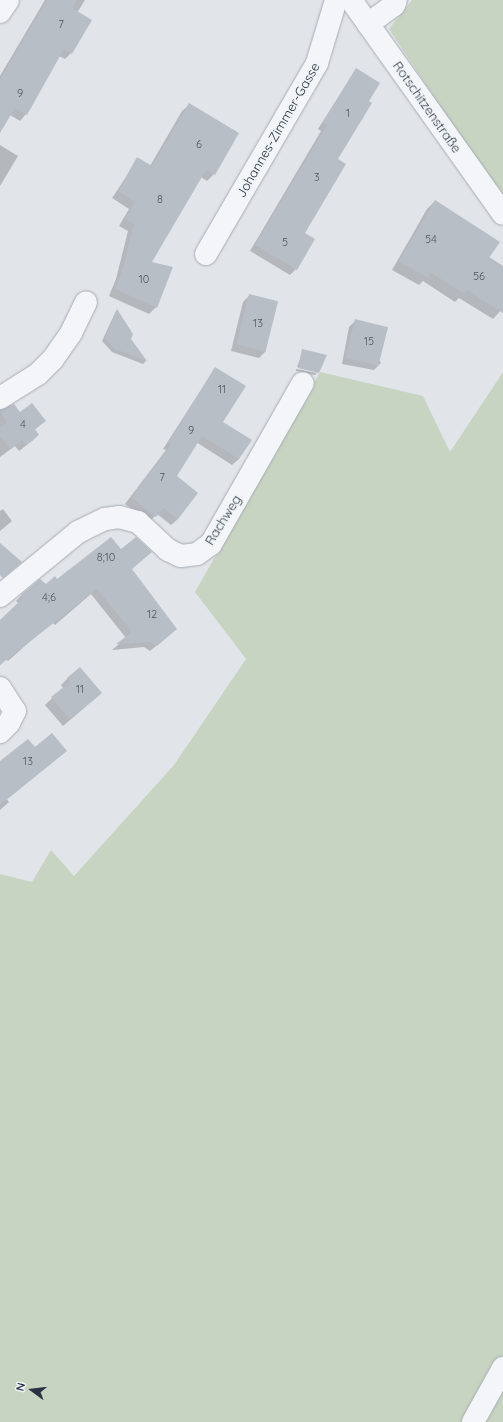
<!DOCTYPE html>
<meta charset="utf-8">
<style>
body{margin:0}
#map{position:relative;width:503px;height:1422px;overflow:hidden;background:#e1e5ea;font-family:Quicksand,sans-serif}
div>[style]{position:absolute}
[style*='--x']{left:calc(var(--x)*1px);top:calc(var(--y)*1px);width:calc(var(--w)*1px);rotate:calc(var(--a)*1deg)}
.green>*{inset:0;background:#c7d4c2}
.shadow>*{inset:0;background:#0003}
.building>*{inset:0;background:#b8bec6;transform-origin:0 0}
.roads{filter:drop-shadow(0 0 1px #a6acb4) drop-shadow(0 0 1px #a6acb4)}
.street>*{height:22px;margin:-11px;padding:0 11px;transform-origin:11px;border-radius:11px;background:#f4f5f8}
span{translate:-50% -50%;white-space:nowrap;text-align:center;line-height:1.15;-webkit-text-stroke:3.5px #f0f4f7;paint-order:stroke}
.number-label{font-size:11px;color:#4d5662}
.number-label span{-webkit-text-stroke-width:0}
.street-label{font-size:13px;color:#293341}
.north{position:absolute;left:12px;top:1370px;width:40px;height:40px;-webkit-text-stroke:3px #f0f4f7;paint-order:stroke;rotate:285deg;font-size:11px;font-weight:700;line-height:16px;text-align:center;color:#293341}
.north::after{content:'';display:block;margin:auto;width:14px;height:18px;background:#293341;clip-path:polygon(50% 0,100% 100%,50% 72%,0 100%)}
</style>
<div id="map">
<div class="green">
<div style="clip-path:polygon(412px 0,503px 0,503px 201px,389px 29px)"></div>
<div style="clip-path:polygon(320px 372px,423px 396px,450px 452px,503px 372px,503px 1422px,0 1422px,0 874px,32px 882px,51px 850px,74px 876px,174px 765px,246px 659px,195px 592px)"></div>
</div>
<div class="shadow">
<div style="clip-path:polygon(45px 0,85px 0,77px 13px,71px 53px,65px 59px,59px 56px,26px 114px,20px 121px,10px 115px,0 131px,0 76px)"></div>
<div style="clip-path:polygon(356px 69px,368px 102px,337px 160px,304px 234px,296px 269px,290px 275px,250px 251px,321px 131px,318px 129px)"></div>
<div style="clip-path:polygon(189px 105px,214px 174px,207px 181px,201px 177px,151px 262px,156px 307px,149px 314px,109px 296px,116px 279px,128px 231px,119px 226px,129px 209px,112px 198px,138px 159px,150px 166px,182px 111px)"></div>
<div style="clip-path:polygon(0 145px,18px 156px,0 186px)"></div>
<div style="clip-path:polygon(435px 201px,489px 257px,503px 266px,503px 308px,493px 319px,459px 298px,455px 302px,423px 281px,419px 285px,392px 270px,427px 209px)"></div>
<div style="clip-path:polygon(250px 295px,266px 351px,259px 358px,231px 351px,243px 302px)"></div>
<div style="clip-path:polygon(116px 311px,130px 339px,146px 361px,143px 364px,112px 352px,102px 341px)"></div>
<div style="clip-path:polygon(356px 320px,381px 363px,374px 370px,342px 364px,349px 327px)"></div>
<div style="clip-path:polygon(303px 351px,318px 371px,297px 367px)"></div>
<div style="clip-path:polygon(215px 368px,222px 423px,239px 459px,232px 465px,196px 442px,176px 477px,178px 519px,171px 525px,157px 514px,149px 522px,125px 504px,166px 450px,163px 449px)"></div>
<div style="clip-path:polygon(296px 369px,317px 373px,315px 375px,296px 371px)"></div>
<div style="clip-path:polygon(13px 405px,20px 414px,45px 421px,34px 430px,38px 435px,32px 441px,19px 451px,15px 446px,0 457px,0 410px)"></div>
<div style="clip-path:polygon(3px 509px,12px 521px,0 531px,0 511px)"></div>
<div style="clip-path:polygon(131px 569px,169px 635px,150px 651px,144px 647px,112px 650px,126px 638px,91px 594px,55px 625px,52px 622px,8px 661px,6px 659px,0 665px,0 621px,19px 604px,16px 601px,22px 595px,57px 580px)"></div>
<div style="clip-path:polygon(68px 678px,101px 693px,63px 726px,45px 705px,63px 688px,61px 685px)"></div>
<div style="clip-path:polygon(35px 749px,66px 751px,7px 799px,9px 802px,0 810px,0 783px)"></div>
</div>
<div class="building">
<div style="clip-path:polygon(47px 0,77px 0,72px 8px,92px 20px,72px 54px,64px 49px,27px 115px,15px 108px,0 133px,0 79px)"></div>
<div style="clip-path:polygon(356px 68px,380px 83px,369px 101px,372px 103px,338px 159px,346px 164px,305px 233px,315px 239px,297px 270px,255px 245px,327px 125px,323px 122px)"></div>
<div style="clip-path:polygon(189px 103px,239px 133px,215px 175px,206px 170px,152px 262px,173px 267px,157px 308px,115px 289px,122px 271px,134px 224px,125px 219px,135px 202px,118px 191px,137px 157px,152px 166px)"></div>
<div style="clip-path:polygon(435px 200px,500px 242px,489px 258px,503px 267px,503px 313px,467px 290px,464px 294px,431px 273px,428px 278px,399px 261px)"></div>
<div style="left:249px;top:294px;width:30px;height:52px;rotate:14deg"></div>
<div style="clip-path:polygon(117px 309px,133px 334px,131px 339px,147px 361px,115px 349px,105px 338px)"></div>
<div style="left:355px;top:319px;width:34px;height:40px;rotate:14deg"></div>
<div style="clip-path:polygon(302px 349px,327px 355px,319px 373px,298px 368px)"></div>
<div style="clip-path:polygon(215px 367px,246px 386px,223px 422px,252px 440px,239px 459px,202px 436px,177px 476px,198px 493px,178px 519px,163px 508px,156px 517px,131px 498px,171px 444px,169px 442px)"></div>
<div style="clip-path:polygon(32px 403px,46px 421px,35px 429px,39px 435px,26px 445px,22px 440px,10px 449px,0 436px,0 428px,7px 422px,0 410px,14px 404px,20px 412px)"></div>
<div style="clip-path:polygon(111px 537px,121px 549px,136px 537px,152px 552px,132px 569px,177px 629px,157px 646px,150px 642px,116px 644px,132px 632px,97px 589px,0 665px,0 620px,24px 597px,21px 595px,40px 579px,46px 584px,55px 576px,57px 579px)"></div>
<div style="clip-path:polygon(0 543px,22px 562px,3px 578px,0 575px)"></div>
<div style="clip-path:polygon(80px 667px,102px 693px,70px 720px,51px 697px,70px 682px,67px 678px)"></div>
<div style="clip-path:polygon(52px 733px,67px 751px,0 805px,0 761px,28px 739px,35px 747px)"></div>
</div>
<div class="roads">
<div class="street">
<div style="--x:351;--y:0;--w:262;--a:54.6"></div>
<div style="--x:0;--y:12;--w:14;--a:-56"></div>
<div style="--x:368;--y:24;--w:32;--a:-36"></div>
<div style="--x:394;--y:5;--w:5;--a:-68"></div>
<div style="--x:206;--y:254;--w:221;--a:-59.8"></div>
<div style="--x:317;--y:63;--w:66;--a:-73.2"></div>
<div style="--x:0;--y:398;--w:45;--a:-32.3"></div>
<div style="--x:38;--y:374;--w:21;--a:-45"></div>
<div style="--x:53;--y:359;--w:32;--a:-55"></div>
<div style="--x:71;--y:333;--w:34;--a:-64"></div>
<div style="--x:0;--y:596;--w:101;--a:-39.4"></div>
<div style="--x:78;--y:532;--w:30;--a:-26"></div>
<div style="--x:105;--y:519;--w:14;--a:-8"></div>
<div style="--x:119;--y:517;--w:20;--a:15"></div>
<div style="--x:138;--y:522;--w:41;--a:43"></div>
<div style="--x:168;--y:550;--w:14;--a:25"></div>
<div style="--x:181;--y:556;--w:16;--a:-7"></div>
<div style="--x:197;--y:554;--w:17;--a:-36"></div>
<div style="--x:211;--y:544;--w:185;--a:-60.3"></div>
<div style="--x:0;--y:688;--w:27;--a:57"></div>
<div style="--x:15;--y:711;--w:13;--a:117"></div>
<div style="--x:9;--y:723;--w:13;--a:135"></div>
<div style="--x:473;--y:1422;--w:62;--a:-60.9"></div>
</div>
</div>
<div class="number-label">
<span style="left:61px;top:24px">7</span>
<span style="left:20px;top:93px">9</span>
<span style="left:348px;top:113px">1</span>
<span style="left:199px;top:144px">6</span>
<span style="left:317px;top:177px">3</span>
<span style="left:160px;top:199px">8</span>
<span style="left:431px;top:239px">54</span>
<span style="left:285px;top:242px">5</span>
<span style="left:479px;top:276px">56</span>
<span style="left:144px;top:279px">10</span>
<span style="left:258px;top:323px">13</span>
<span style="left:369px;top:341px">15</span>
<span style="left:222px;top:389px">11</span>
<span style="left:23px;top:424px">4</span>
<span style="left:191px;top:430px">9</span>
<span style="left:162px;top:477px">7</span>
<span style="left:106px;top:557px">8;10</span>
<span style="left:49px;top:597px">4;6</span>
<span style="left:152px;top:614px">12</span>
<span style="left:80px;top:689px">11</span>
<span style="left:28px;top:761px">13</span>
</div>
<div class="street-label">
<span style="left:427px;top:107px;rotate:55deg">Rotschitzenstraße</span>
<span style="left:278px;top:130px;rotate:-60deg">Johannes-Zimmer-Gasse</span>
<span style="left:223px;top:520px;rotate:-58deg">Rachweg</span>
</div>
<div class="north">N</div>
</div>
